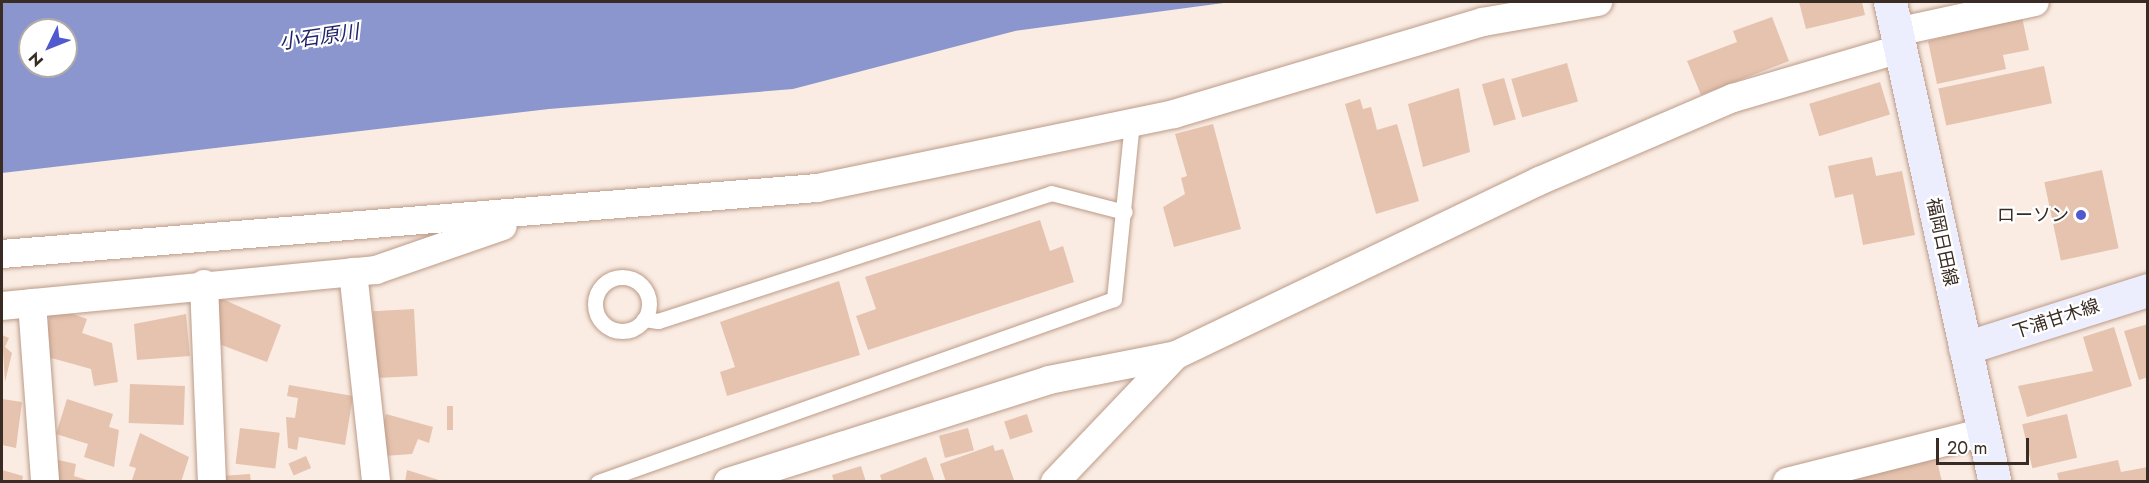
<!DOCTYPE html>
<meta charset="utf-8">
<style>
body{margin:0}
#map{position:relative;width:2149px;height:483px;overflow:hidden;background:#faece3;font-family:Jost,"Noto Sans JP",sans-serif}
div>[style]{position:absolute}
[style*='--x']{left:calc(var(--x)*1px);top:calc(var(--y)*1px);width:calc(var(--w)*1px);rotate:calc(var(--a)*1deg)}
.water>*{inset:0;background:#8b96ce}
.building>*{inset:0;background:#e5c3af;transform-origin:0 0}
.roads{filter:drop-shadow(0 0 2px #bc9b88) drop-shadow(0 0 2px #bc9b88)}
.lane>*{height:15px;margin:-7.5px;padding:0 7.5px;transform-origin:7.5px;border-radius:7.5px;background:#fff}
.lane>.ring{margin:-7.5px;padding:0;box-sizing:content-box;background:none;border:15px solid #fff;border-radius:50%}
.street>*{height:28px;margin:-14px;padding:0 14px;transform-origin:14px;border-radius:14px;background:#fff}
.secondary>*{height:33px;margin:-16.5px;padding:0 16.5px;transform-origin:16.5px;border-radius:16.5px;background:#eceefd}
.dots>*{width:16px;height:16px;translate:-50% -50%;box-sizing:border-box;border:3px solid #fff;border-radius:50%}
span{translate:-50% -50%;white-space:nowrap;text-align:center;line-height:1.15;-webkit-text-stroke:4.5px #fff;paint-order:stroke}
.poi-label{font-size:18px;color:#392c24}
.right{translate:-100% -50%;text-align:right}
.street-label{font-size:18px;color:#392c24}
.water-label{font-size:20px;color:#222567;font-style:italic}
.frame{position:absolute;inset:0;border:3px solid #392c24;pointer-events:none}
.north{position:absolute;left:18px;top:18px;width:60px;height:60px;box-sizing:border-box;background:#fff;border:2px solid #b0aba7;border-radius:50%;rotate:227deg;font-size:16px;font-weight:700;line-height:24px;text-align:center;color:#392c24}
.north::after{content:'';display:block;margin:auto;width:21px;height:27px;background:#5159cf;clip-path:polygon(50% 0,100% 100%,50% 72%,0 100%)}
.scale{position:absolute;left:1936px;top:438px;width:93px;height:27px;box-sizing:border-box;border:3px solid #392c24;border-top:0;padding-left:8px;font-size:18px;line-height:21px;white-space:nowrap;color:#392c24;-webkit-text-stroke:4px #fff;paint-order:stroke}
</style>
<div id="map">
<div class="water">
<div style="clip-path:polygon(evenodd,2px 2px,1231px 2px,1015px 31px,793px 89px,549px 109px,2px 173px,2px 2px,30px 30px,66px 30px,66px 66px,30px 66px,30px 30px)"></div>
</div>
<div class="building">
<div style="clip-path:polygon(1799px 2px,1862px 2px,1865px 15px,1806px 29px)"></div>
<div style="clip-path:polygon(1772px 17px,1789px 61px,1701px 95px,1687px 61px,1737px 42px,1733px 31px)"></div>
<div style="clip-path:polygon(2022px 17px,2029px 50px,2003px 55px,2006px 69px,1937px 84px,1928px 41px)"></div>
<div style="left:1567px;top:63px;width:40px;height:58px;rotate:74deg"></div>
<div style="left:2044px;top:66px;width:38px;height:108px;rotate:78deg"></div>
<div style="left:1504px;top:78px;width:43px;height:23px;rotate:74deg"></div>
<div style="left:1880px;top:82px;width:34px;height:74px;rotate:73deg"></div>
<div style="clip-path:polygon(1459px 88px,1470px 152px,1423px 167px,1408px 104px)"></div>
<div style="clip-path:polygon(1360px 99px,1363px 109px,1371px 107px,1377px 130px,1397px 124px,1419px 201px,1376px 214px,1345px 104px)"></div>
<div style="clip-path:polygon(1213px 124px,1241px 229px,1174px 247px,1163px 207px,1185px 194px,1181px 178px,1187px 176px,1175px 134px)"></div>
<div style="clip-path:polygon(1872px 157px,1876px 176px,1902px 171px,1915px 235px,1863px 245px,1853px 194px,1835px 198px,1828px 166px)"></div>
<div style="left:2102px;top:170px;width:80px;height:59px;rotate:78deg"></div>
<div style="clip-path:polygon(1040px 220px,1050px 251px,1063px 246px,1074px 282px,868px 350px,856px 316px,876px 309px,865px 277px)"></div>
<div style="clip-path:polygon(839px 281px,860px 355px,727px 396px,720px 372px,735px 367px,720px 322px)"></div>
<div style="clip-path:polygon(218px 297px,281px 325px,267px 362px,211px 341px)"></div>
<div style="clip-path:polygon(53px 307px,87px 319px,82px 333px,112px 343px,118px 382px,94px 386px,91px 369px,37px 354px)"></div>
<div style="left:414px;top:309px;width:67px;height:41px;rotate:87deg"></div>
<div style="clip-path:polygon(186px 314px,190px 356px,137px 360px,134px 324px)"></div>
<div style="clip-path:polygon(2148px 324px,2148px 377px,2139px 380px,2124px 331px)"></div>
<div style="clip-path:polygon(2114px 327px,2132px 386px,2027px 417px,2018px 386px,2093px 371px,2083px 337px)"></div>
<div style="clip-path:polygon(2px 335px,9px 338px,5px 347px,12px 353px,5px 382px)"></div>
<div style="left:130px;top:384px;width:55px;height:39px;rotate:2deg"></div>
<div style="clip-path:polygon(289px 385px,353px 396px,345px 445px,299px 437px,297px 450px,288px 448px,286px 417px,295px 418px,298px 398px,287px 396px)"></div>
<div style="clip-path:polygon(2px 399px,22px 402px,16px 448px,2px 445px)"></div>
<div style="clip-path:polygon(67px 399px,113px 414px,109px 427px,119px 430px,114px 467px,84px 457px,88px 444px,56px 434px)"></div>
<div style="left:447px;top:406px;width:6px;height:24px"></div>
<div style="clip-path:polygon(386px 414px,433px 427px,429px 443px,418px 439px,412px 454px,384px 456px,376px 446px)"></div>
<div style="left:1027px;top:414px;width:19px;height:24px;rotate:72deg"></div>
<div style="left:2067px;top:414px;width:45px;height:46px;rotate:77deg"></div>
<div style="left:240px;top:428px;width:40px;height:36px;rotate:7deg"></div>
<div style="left:968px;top:428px;width:23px;height:30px;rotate:75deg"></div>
<div style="clip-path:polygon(140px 433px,189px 457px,181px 482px,132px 480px,136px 468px,129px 466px)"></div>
<div style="clip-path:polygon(993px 445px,995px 451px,1003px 449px,1014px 480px,946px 482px,940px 464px)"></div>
<div style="left:306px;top:456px;width:13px;height:19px;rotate:67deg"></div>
<div style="clip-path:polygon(1936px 456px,1942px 482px,1833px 482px)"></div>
<div style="clip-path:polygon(926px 457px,935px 482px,882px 482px,880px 475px)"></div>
<div style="clip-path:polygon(54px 459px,76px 464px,74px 476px,94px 482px,49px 482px)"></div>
<div style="clip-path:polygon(2118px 460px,2121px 472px,2148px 467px,2148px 482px,2059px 482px,2057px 473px)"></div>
<div style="clip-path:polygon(861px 466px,866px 482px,834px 482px,832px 475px)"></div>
<div style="clip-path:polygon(2px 470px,23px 476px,22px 482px,2px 482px)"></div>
<div style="clip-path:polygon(407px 470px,442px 481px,441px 482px,405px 482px)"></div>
<div style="clip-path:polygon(250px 474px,251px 482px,222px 482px,221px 476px)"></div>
</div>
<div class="roads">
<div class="lane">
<div class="ring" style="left:595px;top:277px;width:39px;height:39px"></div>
<div style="--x:644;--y:319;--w:14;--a:8"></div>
<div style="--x:658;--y:321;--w:413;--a:-18"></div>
<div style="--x:1051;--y:193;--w:76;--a:14.4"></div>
<div style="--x:598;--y:482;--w:547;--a:-19.53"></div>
<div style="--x:1114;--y:299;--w:178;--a:-84.2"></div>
</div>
<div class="street">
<div style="--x:1896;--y:32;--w:142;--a:-12.2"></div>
<div style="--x:2;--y:254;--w:818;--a:-4.63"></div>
<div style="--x:817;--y:188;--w:365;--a:-11.7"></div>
<div style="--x:1174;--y:114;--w:322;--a:-16.6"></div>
<div style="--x:1483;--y:22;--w:117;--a:-9.9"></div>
<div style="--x:353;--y:272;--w:211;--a:83.7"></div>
<div style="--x:204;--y:284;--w:198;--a:87.7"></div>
<div style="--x:32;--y:303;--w:179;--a:85.8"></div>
<div style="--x:2;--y:306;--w:376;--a:-5.5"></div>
<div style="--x:376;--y:270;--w:134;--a:-19.1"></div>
<div style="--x:728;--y:482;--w:337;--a:-17.6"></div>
<div style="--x:1049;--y:380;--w:129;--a:-11.1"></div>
<div style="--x:1176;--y:355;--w:403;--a:-25.6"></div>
<div style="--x:1539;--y:181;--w:211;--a:-23.2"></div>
<div style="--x:1733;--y:98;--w:173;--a:-16.4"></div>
<div style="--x:1055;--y:482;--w:175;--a:-46.4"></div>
<div style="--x:1787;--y:482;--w:203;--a:-14.2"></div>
</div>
<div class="secondary">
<div style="--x:1890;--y:2;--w:491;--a:77.7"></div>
<div style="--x:1965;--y:348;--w:192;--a:-17.6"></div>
</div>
</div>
<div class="dots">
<div style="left:2081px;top:215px;background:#5159cf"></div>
</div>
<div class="poi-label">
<span class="right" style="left:2069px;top:215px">ローソン</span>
</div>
<div class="street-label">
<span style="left:1942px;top:242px;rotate:78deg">福岡日田線</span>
<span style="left:2056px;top:319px;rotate:-18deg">下浦甘木線</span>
</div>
<div class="water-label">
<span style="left:319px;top:37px;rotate:-8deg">小石原川</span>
</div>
<div class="frame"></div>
<div class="north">N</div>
<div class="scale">20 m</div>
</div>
